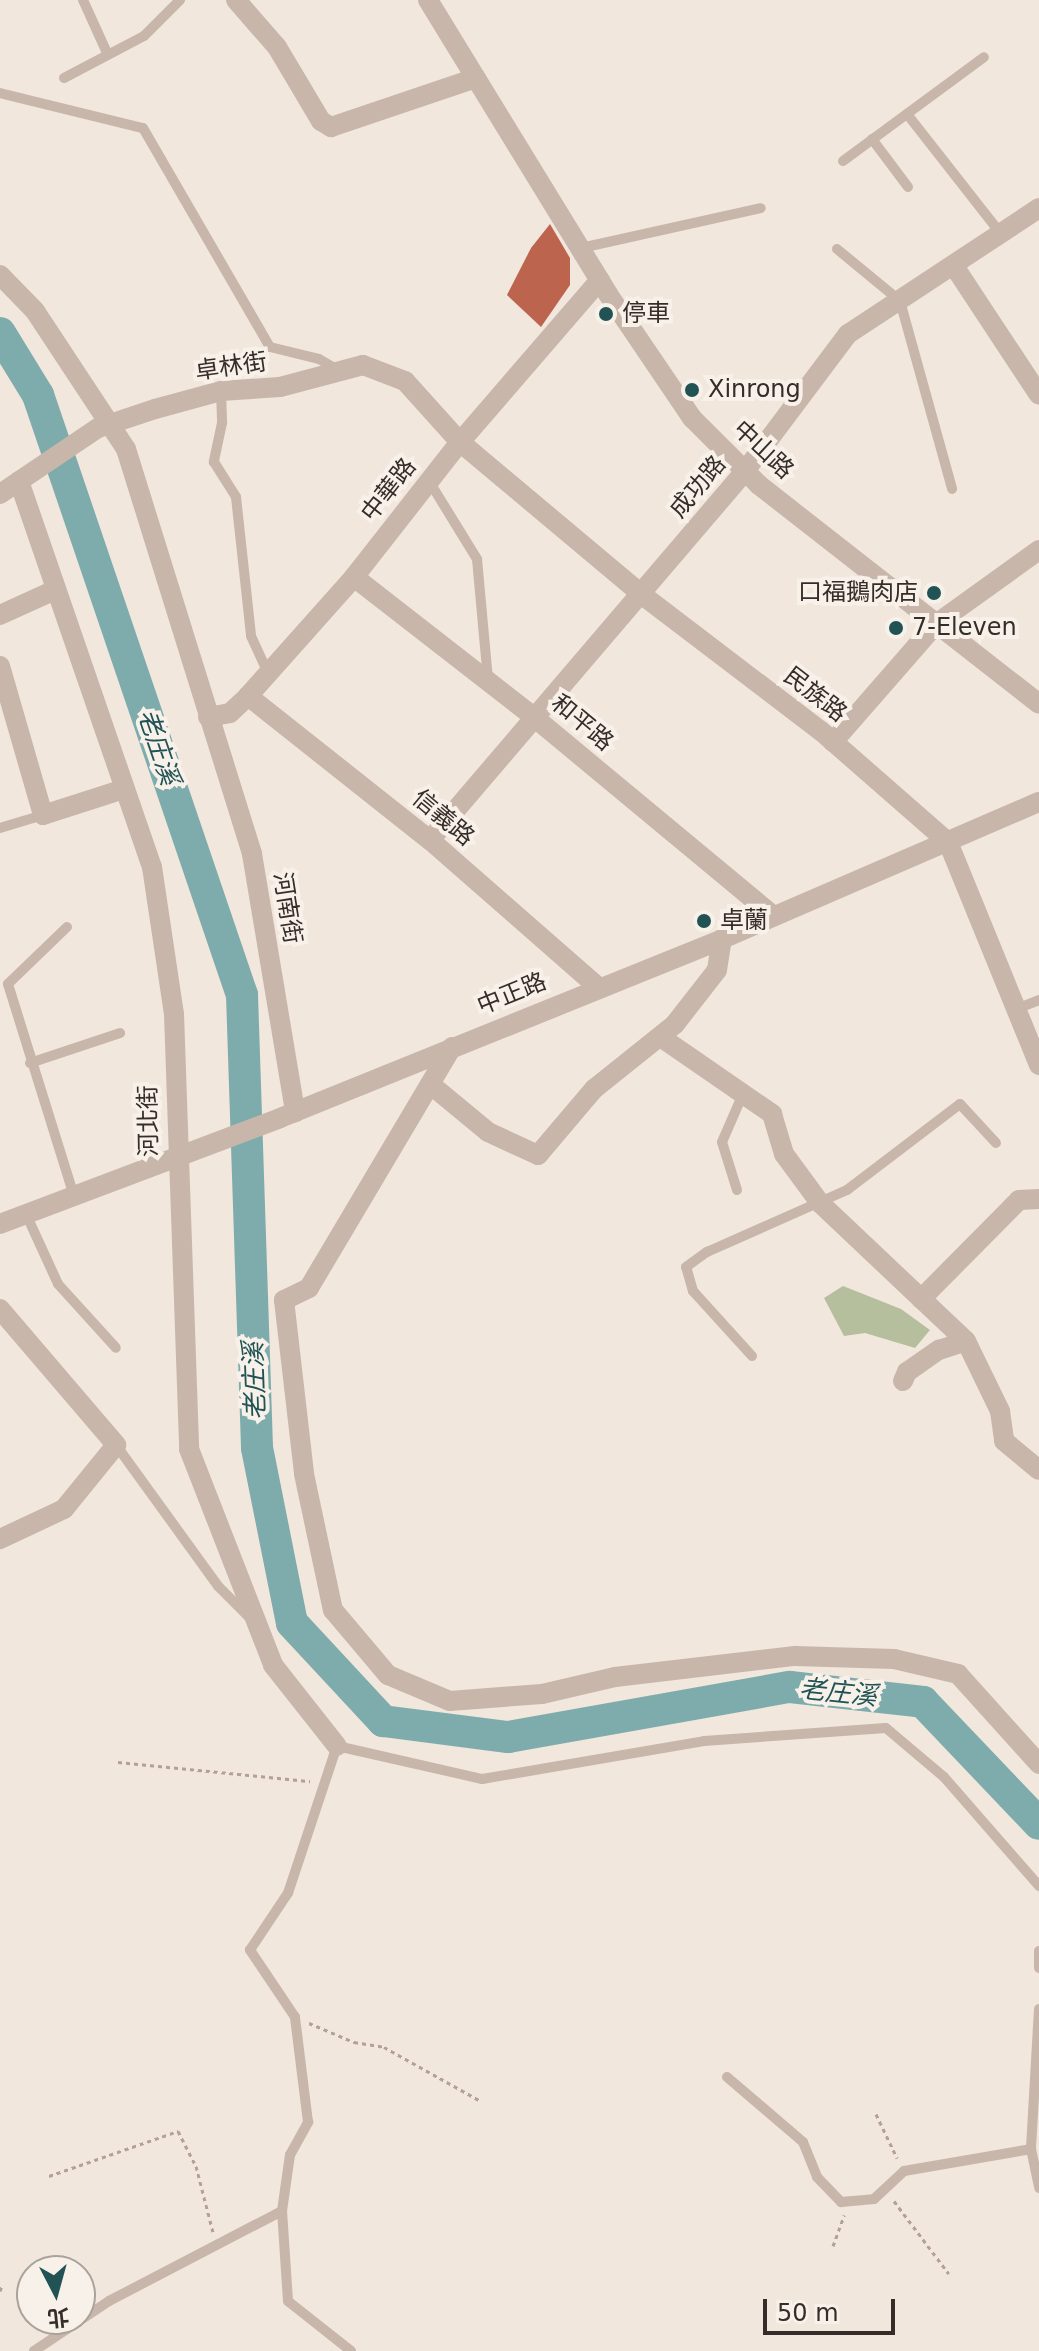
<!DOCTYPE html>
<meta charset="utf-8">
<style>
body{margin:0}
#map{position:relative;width:1039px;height:2351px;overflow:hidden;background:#f1e7dd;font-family:"DejaVu Sans","Noto Sans TC",sans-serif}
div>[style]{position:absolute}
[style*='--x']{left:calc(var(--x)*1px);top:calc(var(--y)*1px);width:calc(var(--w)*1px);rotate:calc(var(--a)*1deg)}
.green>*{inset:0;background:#b5bf9e}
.river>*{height:32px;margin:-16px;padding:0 16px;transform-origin:16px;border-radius:16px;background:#7eacac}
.building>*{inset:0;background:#bd644f}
.path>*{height:3px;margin-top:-1.5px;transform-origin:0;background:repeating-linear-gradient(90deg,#b4a094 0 4px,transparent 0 8px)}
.service>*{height:10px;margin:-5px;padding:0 5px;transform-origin:5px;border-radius:5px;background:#c8b6aa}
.minor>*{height:20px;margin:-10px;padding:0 10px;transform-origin:10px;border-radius:10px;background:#c8b6aa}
.tertiary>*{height:20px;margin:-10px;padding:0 10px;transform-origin:10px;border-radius:10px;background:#c8b6aa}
.dots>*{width:22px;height:22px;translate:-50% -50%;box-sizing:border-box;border:4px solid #f8f1e9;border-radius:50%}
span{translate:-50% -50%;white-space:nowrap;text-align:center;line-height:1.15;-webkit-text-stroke:8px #f8f1e9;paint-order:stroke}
.poi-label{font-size:24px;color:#362d29}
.left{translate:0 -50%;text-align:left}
.right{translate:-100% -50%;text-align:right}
.street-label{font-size:24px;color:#362d29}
.water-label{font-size:26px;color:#215355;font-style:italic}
.north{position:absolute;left:16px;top:2255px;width:80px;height:80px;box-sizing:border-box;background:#f8f1e9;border:2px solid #aaa39c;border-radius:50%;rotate:174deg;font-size:22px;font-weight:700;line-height:32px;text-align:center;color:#362d29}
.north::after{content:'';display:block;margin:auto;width:28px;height:36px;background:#215355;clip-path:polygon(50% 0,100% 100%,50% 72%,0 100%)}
.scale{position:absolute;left:763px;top:2299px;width:132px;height:36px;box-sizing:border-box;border:4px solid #362d29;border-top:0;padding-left:10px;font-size:24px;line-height:28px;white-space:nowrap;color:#362d29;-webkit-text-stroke:6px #f8f1e9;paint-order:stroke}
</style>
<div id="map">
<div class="green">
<div style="clip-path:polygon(843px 1286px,901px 1309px,930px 1330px,915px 1348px,865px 1333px,844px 1336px,824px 1298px)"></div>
</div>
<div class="river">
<div style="--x:0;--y:333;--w:73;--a:58.5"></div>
<div style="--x:38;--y:395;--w:634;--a:71.22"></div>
<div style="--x:242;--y:995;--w:453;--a:88.1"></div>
<div style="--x:257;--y:1448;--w:178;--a:78.7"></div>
<div style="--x:292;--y:1623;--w:134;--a:47.1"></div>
<div style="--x:383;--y:1721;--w:126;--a:7.3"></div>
<div style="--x:508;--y:1737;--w:286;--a:-10.1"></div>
<div style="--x:790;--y:1687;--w:134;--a:6.4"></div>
<div style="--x:923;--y:1702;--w:168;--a:46.4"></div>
</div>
<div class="building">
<div style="clip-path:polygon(550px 224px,570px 258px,570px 285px,541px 327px,507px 295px,531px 248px)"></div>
</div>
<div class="path">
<div style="--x:118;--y:1762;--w:193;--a:5.7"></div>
<div style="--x:309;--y:2023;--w:49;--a:22.9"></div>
<div style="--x:354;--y:2042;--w:30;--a:9"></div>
<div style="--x:384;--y:2047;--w:109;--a:29.2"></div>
<div style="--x:876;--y:2114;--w:49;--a:64.5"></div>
<div style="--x:49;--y:2176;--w:137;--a:-19.2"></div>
<div style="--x:178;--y:2131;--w:39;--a:63"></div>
<div style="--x:196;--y:2166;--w:68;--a:75.6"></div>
<div style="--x:894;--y:2201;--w:91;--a:53"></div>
<div style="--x:833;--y:2246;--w:33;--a:-70"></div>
<div style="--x:0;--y:2291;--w:6;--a:-72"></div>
</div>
<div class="service">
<div style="--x:83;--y:0;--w:60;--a:65.6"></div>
<div style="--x:64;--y:78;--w:90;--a:-27.7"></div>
<div style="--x:144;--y:36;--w:51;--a:-45"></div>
<div style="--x:0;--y:93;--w:147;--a:13.8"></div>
<div style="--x:143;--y:128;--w:253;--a:59.9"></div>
<div style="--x:270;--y:347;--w:50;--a:13.8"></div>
<div style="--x:319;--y:359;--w:22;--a:30"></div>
<div style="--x:907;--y:114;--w:152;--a:51.9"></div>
<div style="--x:872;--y:139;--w:60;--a:53.1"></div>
<div style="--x:843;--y:161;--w:175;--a:-36.4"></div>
<div style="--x:581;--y:248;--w:184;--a:-12.5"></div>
<div style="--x:837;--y:249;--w:82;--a:39.5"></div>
<div style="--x:900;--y:301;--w:195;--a:74.5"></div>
<div style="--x:221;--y:391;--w:32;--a:88"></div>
<div style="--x:222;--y:423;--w:40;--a:102"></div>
<div style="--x:214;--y:462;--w:41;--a:57.8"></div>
<div style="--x:236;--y:497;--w:140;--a:83.8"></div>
<div style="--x:251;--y:636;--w:41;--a:65.3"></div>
<div style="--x:429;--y:481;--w:92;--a:58.4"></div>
<div style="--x:477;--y:559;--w:122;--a:84.8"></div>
<div style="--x:0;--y:828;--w:45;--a:-16.8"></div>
<div style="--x:67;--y:927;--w:82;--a:136"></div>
<div style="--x:8;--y:984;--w:222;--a:72.7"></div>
<div style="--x:1016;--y:1009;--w:25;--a:-21"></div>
<div style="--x:30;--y:1063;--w:95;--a:-18.4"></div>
<div style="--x:737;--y:1190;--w:50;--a:-107.4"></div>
<div style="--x:722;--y:1142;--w:52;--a:-66.4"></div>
<div style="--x:26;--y:1214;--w:77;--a:65.4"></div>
<div style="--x:58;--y:1284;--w:86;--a:47.8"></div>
<div style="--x:752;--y:1356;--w:88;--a:-132.2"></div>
<div style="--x:693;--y:1291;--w:25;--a:-106"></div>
<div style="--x:686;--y:1267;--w:26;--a:-36"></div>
<div style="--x:707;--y:1252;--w:153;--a:-23.9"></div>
<div style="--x:847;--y:1190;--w:142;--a:-37.3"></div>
<div style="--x:960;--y:1104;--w:53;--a:47.3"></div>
<div style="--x:116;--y:1445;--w:174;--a:54.1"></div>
<div style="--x:218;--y:1586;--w:44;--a:45"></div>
<div style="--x:1039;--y:1951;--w:17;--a:90"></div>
<div style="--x:1039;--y:2009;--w:140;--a:93.3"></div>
<div style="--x:1031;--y:2149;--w:40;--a:78"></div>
<div style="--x:727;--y:2077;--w:100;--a:40.5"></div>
<div style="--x:803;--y:2142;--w:38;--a:68"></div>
<div style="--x:817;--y:2177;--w:35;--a:46"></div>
<div style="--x:841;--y:2202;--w:33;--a:-5"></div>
<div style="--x:874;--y:2199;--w:41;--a:-43"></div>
<div style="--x:904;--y:2171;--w:129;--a:-9.8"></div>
<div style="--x:34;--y:2351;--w:90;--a:-33.7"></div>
<div style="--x:109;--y:2301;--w:195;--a:-27.5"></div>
<div style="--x:351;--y:2351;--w:80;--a:-141.6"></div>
<div style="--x:288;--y:2301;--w:90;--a:-93.8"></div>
<div style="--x:282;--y:2211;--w:57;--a:-81.9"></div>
<div style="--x:290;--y:2155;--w:38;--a:-61"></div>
<div style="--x:308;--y:2122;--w:106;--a:-97.1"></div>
<div style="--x:295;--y:2017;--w:81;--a:-123.9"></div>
<div style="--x:250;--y:1950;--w:69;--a:-56.3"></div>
<div style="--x:288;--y:1893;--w:155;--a:-71.6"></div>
<div style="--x:337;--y:1746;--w:149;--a:12.8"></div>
<div style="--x:482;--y:1779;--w:225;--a:-9.7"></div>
<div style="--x:704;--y:1741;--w:182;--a:-4.1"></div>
<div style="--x:886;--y:1728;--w:76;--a:40.2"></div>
<div style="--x:944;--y:1777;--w:145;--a:48.9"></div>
</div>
<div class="minor">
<div style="--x:236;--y:0;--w:62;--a:48.9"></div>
<div style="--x:277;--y:47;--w:86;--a:59.3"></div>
<div style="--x:321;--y:121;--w:12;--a:31"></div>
<div style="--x:331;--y:127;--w:153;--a:-18.7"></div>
<div style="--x:954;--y:266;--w:154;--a:56.6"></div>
<div style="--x:0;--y:275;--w:50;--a:45.8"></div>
<div style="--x:35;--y:311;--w:165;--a:56.6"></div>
<div style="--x:126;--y:449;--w:424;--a:72.7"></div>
<div style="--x:252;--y:854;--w:262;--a:80.5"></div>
<div style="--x:19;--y:481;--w:408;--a:71"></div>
<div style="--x:152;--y:867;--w:149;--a:81.5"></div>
<div style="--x:174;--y:1014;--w:435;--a:88"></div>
<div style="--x:189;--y:1449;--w:232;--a:68.7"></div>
<div style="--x:273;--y:1665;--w:103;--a:51.7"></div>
<div style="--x:0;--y:494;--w:118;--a:-34"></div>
<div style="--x:98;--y:428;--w:60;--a:-18.4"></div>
<div style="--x:155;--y:409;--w:68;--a:-15.3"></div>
<div style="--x:221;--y:391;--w:59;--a:-3.9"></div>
<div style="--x:280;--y:387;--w:86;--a:-14.8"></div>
<div style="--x:363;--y:365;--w:45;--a:20.9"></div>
<div style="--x:405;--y:381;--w:82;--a:48"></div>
<div style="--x:460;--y:442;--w:236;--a:40"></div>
<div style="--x:641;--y:594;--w:226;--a:37.3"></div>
<div style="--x:821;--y:731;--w:169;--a:41.2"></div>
<div style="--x:948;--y:842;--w:241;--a:67.8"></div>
<div style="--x:354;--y:577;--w:229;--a:37.9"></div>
<div style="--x:535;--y:718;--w:308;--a:39.7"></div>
<div style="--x:0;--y:615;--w:60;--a:-24.4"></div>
<div style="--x:0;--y:666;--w:155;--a:73.9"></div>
<div style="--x:43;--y:815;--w:85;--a:-17.8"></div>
<div style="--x:248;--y:696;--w:232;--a:38.4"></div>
<div style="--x:430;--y:840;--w:223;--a:41.2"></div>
<div style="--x:208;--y:717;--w:22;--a:-10"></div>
<div style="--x:230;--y:713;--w:25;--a:-43"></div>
<div style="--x:248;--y:696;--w:159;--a:-48.3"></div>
<div style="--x:354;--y:577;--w:172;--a:-51.9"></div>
<div style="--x:460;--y:442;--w:214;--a:-49.2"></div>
<div style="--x:833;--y:742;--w:157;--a:-48.9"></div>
<div style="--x:936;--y:624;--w:127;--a:-35.7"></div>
<div style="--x:430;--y:840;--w:485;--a:-49.5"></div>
<div style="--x:745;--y:471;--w:171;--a:-53.1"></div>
<div style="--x:848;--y:334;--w:229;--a:-33.4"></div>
<div style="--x:662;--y:1038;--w:134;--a:34.6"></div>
<div style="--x:772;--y:1114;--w:42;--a:73.3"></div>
<div style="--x:784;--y:1154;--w:61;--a:53.7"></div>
<div style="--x:820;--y:1203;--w:201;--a:43.4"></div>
<div style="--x:966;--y:1341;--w:78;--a:64.1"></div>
<div style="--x:1000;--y:1411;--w:30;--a:82"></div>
<div style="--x:1004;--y:1441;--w:45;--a:39.6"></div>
<div style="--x:452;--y:1047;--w:280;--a:120.7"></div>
<div style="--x:309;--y:1288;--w:28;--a:154"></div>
<div style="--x:284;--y:1300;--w:175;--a:83.4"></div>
<div style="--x:304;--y:1474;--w:139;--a:78"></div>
<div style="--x:333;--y:1610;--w:85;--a:49.8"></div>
<div style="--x:388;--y:1675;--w:67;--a:22.8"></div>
<div style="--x:450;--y:1701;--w:92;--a:-4.4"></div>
<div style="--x:542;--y:1694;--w:75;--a:-13.1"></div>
<div style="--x:615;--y:1677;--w:181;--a:-6.7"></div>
<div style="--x:795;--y:1656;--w:99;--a:1.7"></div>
<div style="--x:894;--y:1659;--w:66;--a:13.2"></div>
<div style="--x:958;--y:1674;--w:121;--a:48"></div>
<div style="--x:430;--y:1084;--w:75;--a:39.6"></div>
<div style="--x:488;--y:1132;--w:55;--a:24.7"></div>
<div style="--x:538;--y:1155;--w:87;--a:-49.7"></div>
<div style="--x:594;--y:1089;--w:104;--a:-38.7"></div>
<div style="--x:675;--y:1024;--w:68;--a:-52.1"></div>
<div style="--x:717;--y:970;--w:31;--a:-81"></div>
<div style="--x:921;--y:1299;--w:139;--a:-45.3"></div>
<div style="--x:1019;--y:1200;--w:20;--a:-3"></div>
<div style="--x:0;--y:1309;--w:179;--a:49.5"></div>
<div style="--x:116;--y:1445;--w:82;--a:129.1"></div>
<div style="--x:64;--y:1509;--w:71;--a:154.9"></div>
<div style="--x:903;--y:1381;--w:10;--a:-66"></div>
<div style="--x:907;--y:1372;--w:39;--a:-35"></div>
<div style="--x:939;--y:1350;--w:28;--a:-18"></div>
</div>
<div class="tertiary">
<div style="--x:428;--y:0;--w:345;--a:58.5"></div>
<div style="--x:608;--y:294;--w:150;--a:55.9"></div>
<div style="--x:692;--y:418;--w:95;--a:45"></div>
<div style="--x:759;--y:485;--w:355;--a:38"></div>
<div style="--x:0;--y:1224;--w:299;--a:-20.7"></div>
<div style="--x:280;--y:1118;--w:477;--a:-22"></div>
<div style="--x:722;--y:939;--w:345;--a:-23.4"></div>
</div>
<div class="dots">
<div style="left:606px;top:314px;background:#215355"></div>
<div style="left:692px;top:390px;background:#215355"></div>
<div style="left:934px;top:593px;background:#215355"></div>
<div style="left:896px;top:628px;background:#215355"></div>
<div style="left:704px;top:921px;background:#215355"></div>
</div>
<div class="poi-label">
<span class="left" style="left:622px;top:314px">停車</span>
<span class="left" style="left:708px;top:390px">Xinrong</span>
<span class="right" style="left:918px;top:593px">口福鵝肉店</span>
<span class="left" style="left:912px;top:628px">7-Eleven</span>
<span class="left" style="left:720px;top:921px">卓蘭</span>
</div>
<div class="street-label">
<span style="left:231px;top:367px;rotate:-8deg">卓林街</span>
<span style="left:763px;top:450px;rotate:43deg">中山路</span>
<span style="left:698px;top:487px;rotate:-50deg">成功路</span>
<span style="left:389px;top:490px;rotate:-52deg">中華路</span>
<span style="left:815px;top:695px;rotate:38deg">民族路</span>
<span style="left:582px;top:723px;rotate:40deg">和平路</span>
<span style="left:443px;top:818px;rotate:40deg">信義路</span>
<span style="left:287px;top:908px;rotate:81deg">河南街</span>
<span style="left:512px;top:994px;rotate:-22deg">中正路</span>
<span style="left:149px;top:1121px;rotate:-91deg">河北街</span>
</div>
<div class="water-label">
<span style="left:158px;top:747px;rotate:71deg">老庄溪</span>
<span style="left:255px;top:1381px;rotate:-92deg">老庄溪</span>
<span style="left:838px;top:1693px;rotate:6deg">老庄溪</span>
</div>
<div class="north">北</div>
<div class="scale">50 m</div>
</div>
